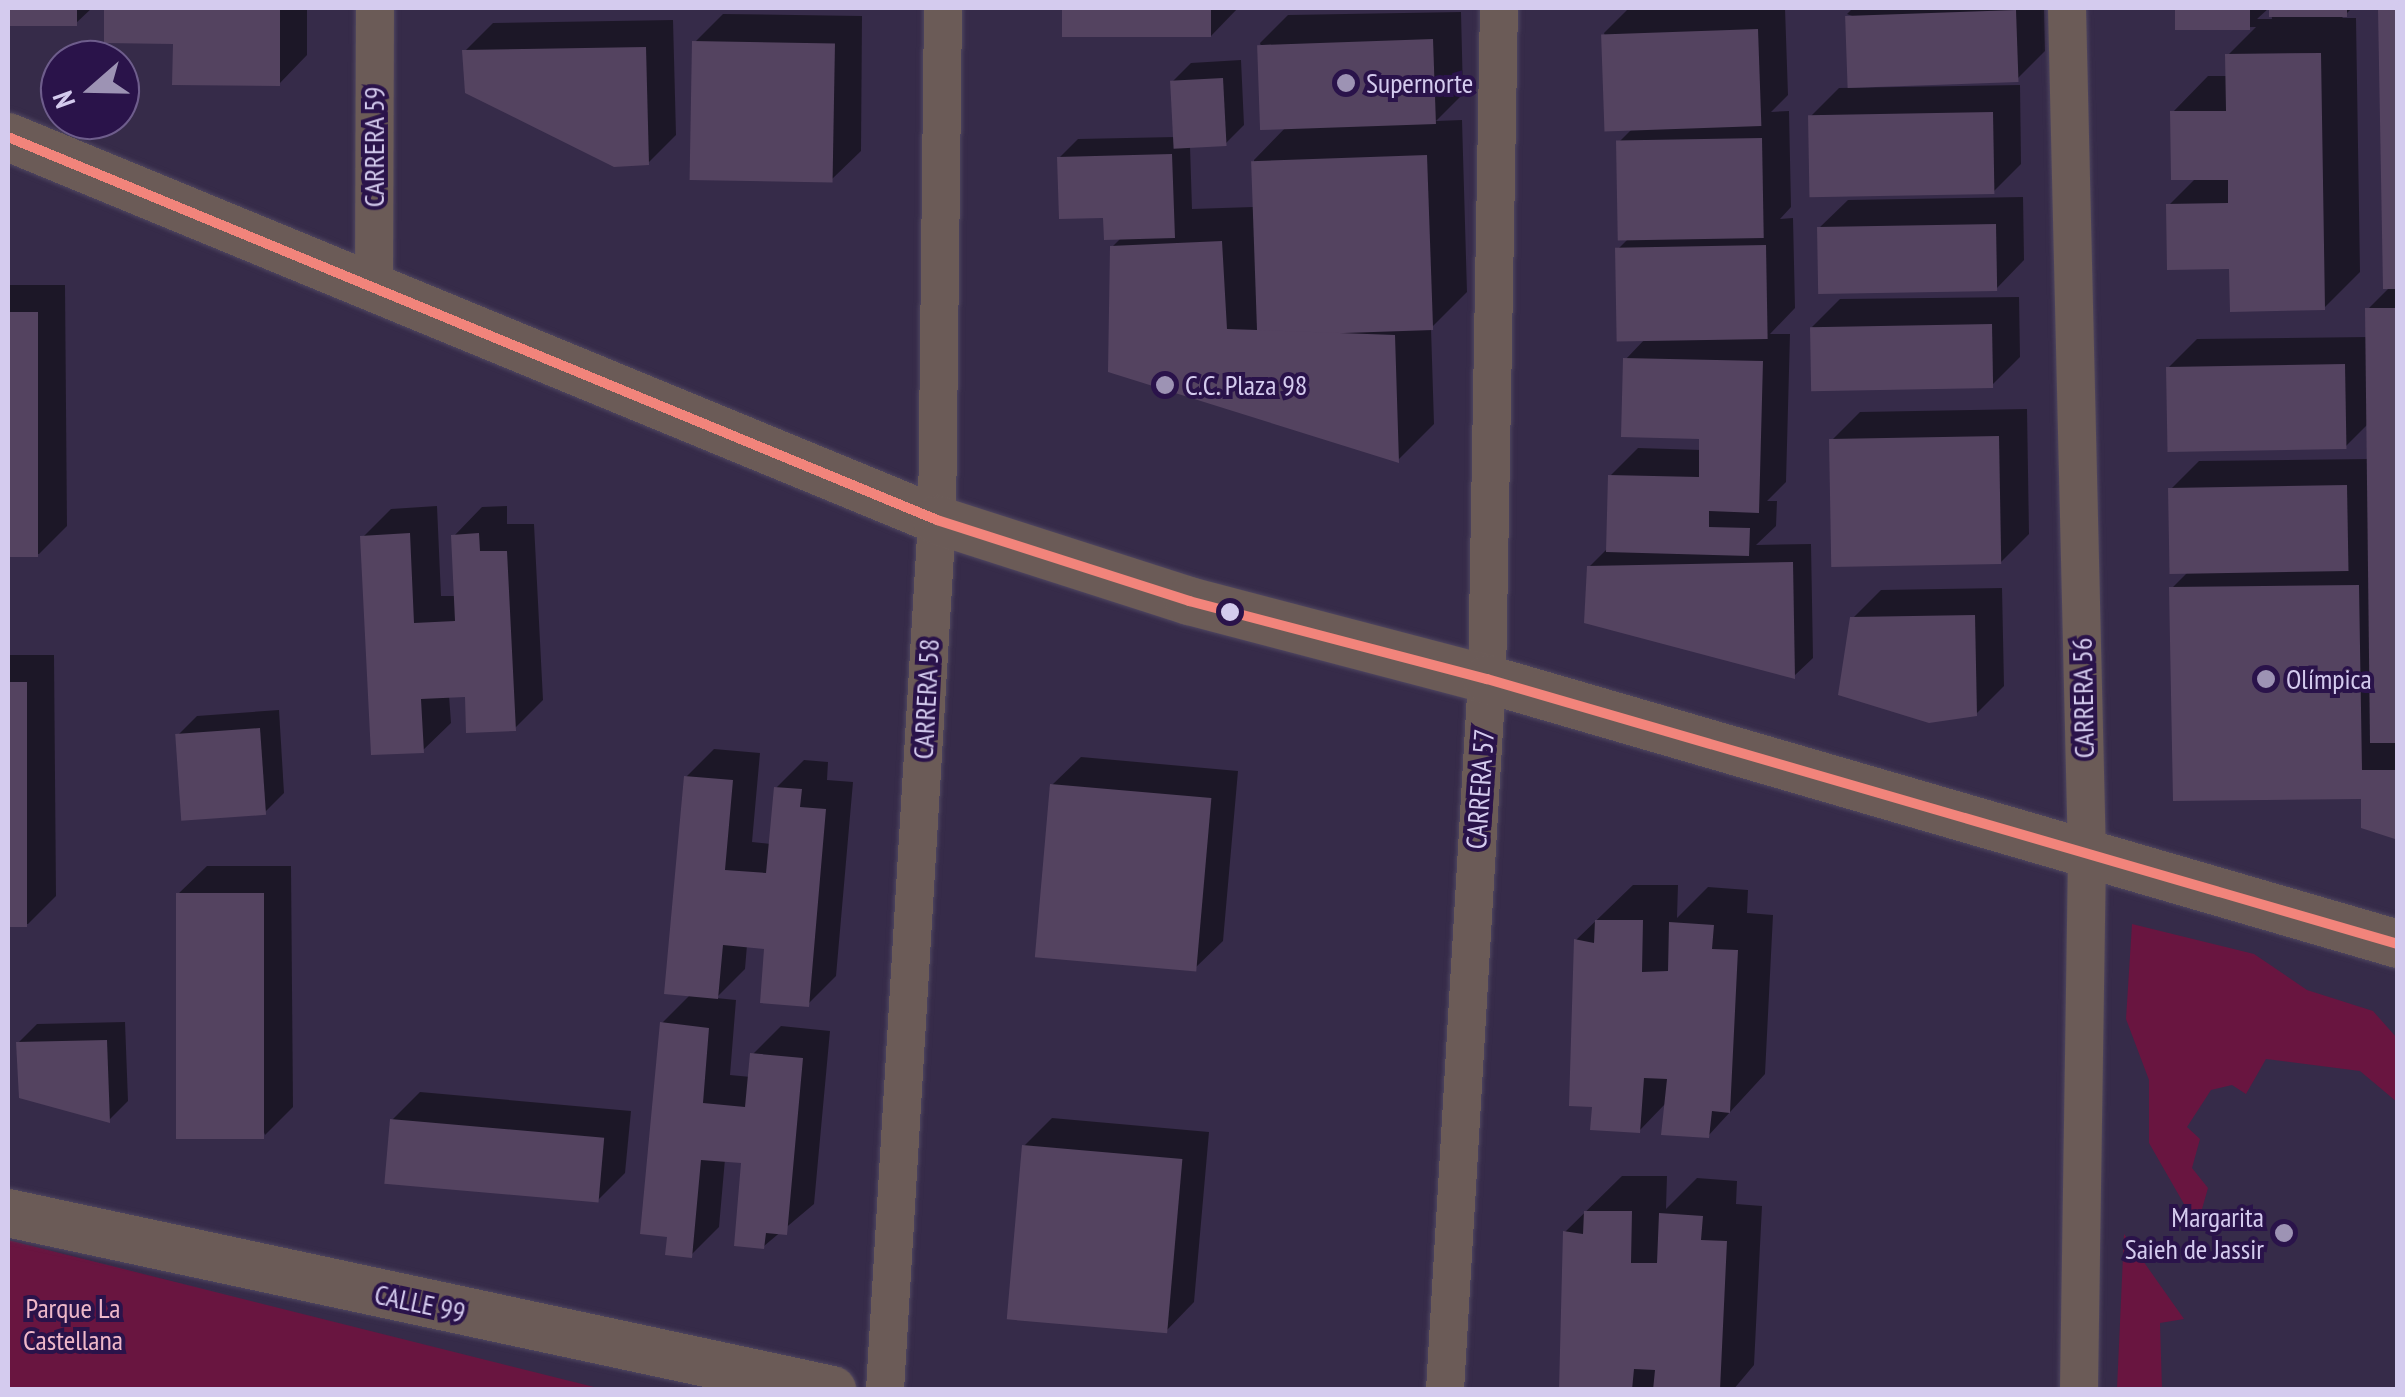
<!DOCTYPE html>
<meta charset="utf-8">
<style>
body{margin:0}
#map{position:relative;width:2405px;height:1397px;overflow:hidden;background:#362b49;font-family:"PT Sans Narrow",sans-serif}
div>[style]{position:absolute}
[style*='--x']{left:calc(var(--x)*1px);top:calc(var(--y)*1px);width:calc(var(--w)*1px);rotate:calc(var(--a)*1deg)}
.green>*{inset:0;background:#691540}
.shadow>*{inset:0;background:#0007}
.building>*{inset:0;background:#544360;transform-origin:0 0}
.roads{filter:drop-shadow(0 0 2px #504761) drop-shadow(0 0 2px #504761)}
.minor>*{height:38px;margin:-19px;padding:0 19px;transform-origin:19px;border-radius:19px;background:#6b5b57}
.tertiary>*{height:48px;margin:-24px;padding:0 24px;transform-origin:24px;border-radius:24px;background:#6b5b57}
.bus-1>*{height:10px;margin:-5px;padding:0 5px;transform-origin:5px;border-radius:5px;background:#f2847b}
.dots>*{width:28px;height:28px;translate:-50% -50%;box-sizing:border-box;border:5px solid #2a134a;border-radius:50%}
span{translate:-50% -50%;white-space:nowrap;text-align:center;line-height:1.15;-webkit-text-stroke:8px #2a134a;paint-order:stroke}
.poi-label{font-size:28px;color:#d4cbee}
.left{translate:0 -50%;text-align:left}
.right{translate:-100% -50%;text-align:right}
.street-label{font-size:28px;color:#d4cbee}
.park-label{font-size:28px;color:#efb8c9}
.frame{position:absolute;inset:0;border:10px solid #d4cbee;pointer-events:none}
.north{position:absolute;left:40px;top:40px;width:100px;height:100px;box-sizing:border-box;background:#2a134a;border:2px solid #6e5d8c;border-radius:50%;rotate:250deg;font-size:28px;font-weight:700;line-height:40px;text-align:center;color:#d4cbee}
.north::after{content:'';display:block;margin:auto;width:35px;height:45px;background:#9d93b4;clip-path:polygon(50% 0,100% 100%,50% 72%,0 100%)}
</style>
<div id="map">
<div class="green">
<div style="clip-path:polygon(2132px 924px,2254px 954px,2307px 990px,2373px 1011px,2397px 1038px,2397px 1102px,2360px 1071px,2266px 1059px,2246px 1094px,2232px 1085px,2211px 1090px,2187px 1127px,2200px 1139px,2192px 1168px,2208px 1188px,2202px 1209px,2188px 1211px,2149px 1143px,2149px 1080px,2126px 1019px)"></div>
<div style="clip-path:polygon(2124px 1234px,2184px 1319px,2160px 1323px,2162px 1389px,2117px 1389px)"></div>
<div style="clip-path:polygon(8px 1240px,602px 1389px,8px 1389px)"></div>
</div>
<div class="shadow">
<div style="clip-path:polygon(8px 8px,92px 8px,75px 24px,8px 23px)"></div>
<div style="clip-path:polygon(107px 8px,307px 8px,307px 55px,279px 84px,175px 42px,106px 41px)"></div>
<div style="clip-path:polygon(1064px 8px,1238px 8px,1210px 37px,1064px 34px)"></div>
<div style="clip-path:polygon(1629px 8px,1785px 8px,1788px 95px,1771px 112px,1789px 111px,1791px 207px,1780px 219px,1793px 218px,1795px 308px,1770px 334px,1790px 334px,1786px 482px,1767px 501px,1777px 501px,1776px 526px,1756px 545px,1811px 544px,1813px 658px,1794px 676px,1589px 567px,1609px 547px,1610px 476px,1638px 448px,1702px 450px,1702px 437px,1626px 359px,1646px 338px,1618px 249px,1629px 238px,1619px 142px,1636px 125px,1604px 33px)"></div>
<div style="clip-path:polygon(1853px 8px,2044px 8px,2045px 51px,2017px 79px,1847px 14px)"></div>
<div style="clip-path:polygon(2177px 8px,2269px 8px,2257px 19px,2272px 19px,2271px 8px,2352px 8px,2342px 18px,2356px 18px,2360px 272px,2324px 308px,2232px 266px,2169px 205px,2196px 178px,2173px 112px,2208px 76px,2228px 76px,2228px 55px,2256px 27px,2177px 28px)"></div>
<div style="clip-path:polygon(2380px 8px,2398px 8px,2398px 837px,2172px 588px,2188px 572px,2171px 489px,2199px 461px,2369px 459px,2369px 423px,2345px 447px,2169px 367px,2197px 339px,2368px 337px,2368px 309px,2391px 286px,2385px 286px)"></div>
<div style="clip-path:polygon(1461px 12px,1463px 94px,1436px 121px,1462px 120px,1467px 292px,1431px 328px,1434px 424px,1398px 460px,1112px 247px,1122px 237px,1059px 158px,1078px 139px,1175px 137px,1172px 82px,1191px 63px,1241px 60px,1244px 125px,1225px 144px,1190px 146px,1192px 209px,1253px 207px,1254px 160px,1288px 125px,1260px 43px,1288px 15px)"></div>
<div style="clip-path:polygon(723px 14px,862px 16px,861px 151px,832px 179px,695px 42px)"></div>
<div style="clip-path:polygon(673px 20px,676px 135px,648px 163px,465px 51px,493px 23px)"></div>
<div style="clip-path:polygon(2020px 85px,2021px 164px,1993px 192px,1811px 116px,1839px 88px)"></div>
<div style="clip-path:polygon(2023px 197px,2024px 260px,1996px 289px,1819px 228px,1848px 200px)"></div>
<div style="clip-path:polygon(8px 285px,65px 285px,67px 526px,39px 554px,8px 554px)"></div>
<div style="clip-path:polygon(2019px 297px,2020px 357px,1992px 385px,1812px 327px,1840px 299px)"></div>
<div style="clip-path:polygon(2027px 409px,2029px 534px,2001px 562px,1832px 440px,1860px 412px)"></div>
<div style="clip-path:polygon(437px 506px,441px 596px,456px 596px,454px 536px,482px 507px,507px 506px,507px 524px,534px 524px,543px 700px,515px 728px,467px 694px,449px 695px,451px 723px,422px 751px,363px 537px,391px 509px)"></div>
<div style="clip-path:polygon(2002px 588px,2004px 686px,1976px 714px,1853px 618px,1881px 590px)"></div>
<div style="clip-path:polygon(8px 655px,54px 655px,56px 896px,28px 924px,8px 924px)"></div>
<div style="clip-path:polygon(279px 710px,284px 793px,265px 812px,178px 735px,197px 716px)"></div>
<div style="clip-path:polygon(714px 749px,760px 753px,752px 842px,771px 844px,776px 788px,804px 760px,828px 762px,827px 780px,853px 782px,836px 976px,808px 1004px,767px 947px,747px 945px,745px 969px,716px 998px,736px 1000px,730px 1075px,751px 1077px,753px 1054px,781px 1026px,830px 1031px,814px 1204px,764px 1246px,743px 1161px,725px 1159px,719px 1227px,691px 1255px,662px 1023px,691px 994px,686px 777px)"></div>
<div style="clip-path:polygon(1081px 757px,1238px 771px,1223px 941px,1194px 969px,1052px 785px)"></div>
<div style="clip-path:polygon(207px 866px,291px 866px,293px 1107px,265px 1135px,178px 894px)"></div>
<div style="clip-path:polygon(1633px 885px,1678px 885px,1677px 918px,1708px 887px,1748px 890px,1747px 913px,1773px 915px,1765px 1074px,1708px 1136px,1666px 1103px,1639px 1131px,1595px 1105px,1576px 940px)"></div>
<div style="clip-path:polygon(125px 1022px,128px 1101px,109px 1120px,18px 1043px,37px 1024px)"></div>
<div style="clip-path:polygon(420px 1092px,631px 1111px,625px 1173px,597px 1201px,392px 1120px)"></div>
<div style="clip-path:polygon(1052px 1118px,1209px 1132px,1194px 1302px,1166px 1331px,1024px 1146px)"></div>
<div style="clip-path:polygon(1622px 1176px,1667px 1176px,1666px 1209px,1697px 1178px,1737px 1181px,1736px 1204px,1762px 1206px,1754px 1365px,1733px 1390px,1562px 1390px,1565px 1232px)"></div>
</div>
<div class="building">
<div style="left:8px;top:8px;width:69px;height:18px"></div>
<div style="clip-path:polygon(104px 8px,280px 8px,280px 86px,172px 85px,173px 44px,104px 43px)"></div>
<div style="left:1062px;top:8px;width:149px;height:29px"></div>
<div style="left:2175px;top:8px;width:75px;height:22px"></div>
<div style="left:2269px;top:8px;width:78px;height:9px"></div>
<div style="clip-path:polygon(2378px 8px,2398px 8px,2398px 289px,2383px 289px)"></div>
<div style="left:2016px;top:10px;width:72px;height:171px;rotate:88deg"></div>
<div style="left:1758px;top:29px;width:97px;height:157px;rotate:88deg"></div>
<div style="left:1433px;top:39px;width:85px;height:176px;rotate:88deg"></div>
<div style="left:692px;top:41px;width:143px;height:139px;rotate:1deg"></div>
<div style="clip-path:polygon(646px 47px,649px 165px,614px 167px,465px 93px,462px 50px)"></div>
<div style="clip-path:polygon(2321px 53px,2325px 310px,2230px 312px,2229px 269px,2167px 270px,2166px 204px,2228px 203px,2228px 180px,2171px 180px,2170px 111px,2226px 111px,2225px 54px)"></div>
<div style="left:1223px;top:78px;width:68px;height:53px;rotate:87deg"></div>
<div style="left:1993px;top:112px;width:82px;height:185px;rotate:89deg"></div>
<div style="left:1762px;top:138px;width:100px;height:146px;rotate:89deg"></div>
<div style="clip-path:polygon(1172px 154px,1175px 238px,1104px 240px,1103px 218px,1059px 219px,1057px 157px)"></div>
<div style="left:1427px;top:155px;width:175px;height:176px;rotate:88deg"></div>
<div style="left:1996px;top:224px;width:67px;height:179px;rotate:89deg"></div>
<div style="clip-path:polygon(1222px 241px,1227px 329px,1395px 335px,1399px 463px,1108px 372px,1110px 246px)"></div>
<div style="left:1766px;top:245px;width:94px;height:151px;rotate:89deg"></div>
<div style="clip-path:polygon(2365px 308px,2398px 308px,2398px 743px,2370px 743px)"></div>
<div style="left:8px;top:312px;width:30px;height:245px"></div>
<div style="left:1992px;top:324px;width:64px;height:182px;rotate:89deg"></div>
<div style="clip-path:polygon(1623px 358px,1763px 361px,1759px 513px,1709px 511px,1709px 527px,1750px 528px,1749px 556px,1606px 552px,1608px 475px,1699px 477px,1699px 439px,1621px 437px)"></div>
<div style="left:2345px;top:364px;width:85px;height:179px;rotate:89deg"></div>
<div style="left:1999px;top:436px;width:128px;height:170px;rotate:89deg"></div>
<div style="left:2347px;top:485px;width:86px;height:179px;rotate:89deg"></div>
<div style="clip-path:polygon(410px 533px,414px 623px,455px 621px,451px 535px,479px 533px,480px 551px,507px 551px,516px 731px,466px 733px,465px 697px,421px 699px,424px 753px,371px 755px,360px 536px)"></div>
<div style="clip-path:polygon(1793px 562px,1795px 679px,1584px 623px,1587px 566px)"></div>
<div style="clip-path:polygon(2359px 585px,2362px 770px,2398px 770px,2398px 840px,2361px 828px,2361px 799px,2173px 801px,2169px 587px)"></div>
<div style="clip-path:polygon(1975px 615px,1977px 716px,1929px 723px,1838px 695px,1850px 617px)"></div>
<div style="left:8px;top:682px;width:19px;height:245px"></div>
<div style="left:260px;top:728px;width:87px;height:85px;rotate:86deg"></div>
<div style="clip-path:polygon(684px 776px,733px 780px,725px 870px,766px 873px,774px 787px,802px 789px,800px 807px,826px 809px,809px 1007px,760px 1003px,764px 949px,723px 945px,718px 999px,664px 994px)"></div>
<div style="left:1050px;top:784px;width:162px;height:174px;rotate:5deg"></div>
<div style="left:176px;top:893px;width:88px;height:246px"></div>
<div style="clip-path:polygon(1595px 920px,1643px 920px,1642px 972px,1668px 971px,1669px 922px,1714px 925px,1712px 949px,1738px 950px,1730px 1113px,1712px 1111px,1709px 1138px,1661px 1135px,1667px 1079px,1644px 1078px,1640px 1133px,1590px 1130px,1592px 1107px,1569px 1106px,1574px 939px,1594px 943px)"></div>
<div style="clip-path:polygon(660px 1022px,709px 1028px,703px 1103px,745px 1107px,750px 1053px,803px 1058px,787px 1235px,766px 1233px,764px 1249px,734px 1246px,741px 1163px,701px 1160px,692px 1258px,665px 1255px,667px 1237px,640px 1234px)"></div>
<div style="clip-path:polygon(107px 1040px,110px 1123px,19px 1098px,16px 1042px)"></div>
<div style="left:390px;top:1119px;width:215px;height:65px;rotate:5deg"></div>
<div style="left:1022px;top:1145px;width:161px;height:175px;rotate:5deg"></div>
<div style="clip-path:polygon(1584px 1211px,1632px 1211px,1631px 1263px,1657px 1263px,1659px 1213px,1703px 1216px,1701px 1240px,1727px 1241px,1720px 1390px,1653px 1390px,1655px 1370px,1634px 1369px,1632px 1390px,1559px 1390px,1563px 1231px,1583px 1234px)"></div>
</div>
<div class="roads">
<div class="minor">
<div style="--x:2067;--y:8;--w:848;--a:88.65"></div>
<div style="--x:2087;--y:856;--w:534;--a:90.86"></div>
<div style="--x:374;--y:286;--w:278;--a:-89.8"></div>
<div style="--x:885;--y:1390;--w:872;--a:-86.58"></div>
<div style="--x:937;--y:520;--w:512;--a:-89.33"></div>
<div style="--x:1445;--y:1390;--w:712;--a:-86.62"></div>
<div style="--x:1487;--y:679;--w:671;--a:-88.98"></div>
</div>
<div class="tertiary">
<div style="--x:8;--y:137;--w:1005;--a:22.4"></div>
<div style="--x:937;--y:520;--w:265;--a:17.8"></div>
<div style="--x:1189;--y:601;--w:308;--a:14.7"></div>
<div style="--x:1487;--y:679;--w:949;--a:16.22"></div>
<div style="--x:8;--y:1213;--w:843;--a:12.12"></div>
</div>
</div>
<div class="bus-1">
<div style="--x:8;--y:137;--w:1005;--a:22.4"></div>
<div style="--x:937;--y:520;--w:265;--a:17.8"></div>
<div style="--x:1189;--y:601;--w:308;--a:14.7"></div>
<div style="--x:1487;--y:679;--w:949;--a:16.22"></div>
</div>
<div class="dots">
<div style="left:1346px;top:83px;background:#9d93b4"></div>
<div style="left:1165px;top:385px;background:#9d93b4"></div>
<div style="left:1230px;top:612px;background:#d4cbee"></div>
<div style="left:2266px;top:679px;background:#9d93b4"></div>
<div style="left:2284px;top:1233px;background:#9d93b4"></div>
</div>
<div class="poi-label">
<span class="left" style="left:1366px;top:83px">Supernorte</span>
<span class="left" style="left:1185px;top:385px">C.C. Plaza 98</span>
<span class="left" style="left:2286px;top:679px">Olímpica</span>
<span class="right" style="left:2264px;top:1233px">Margarita<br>Saieh de Jassir</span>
</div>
<div class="street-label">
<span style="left:374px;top:147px;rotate:-90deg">CARRERA 59</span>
<span style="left:2083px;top:698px;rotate:-91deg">CARRERA 56</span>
<span style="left:926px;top:699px;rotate:-87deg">CARRERA 58</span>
<span style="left:1480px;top:789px;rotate:-86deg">CARRERA 57</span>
<span style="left:420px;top:1303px;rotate:12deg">CALLE 99</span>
</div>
<div class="park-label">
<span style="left:73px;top:1324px">Parque La<br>Castellana</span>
</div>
<div class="frame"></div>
<div class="north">N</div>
</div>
